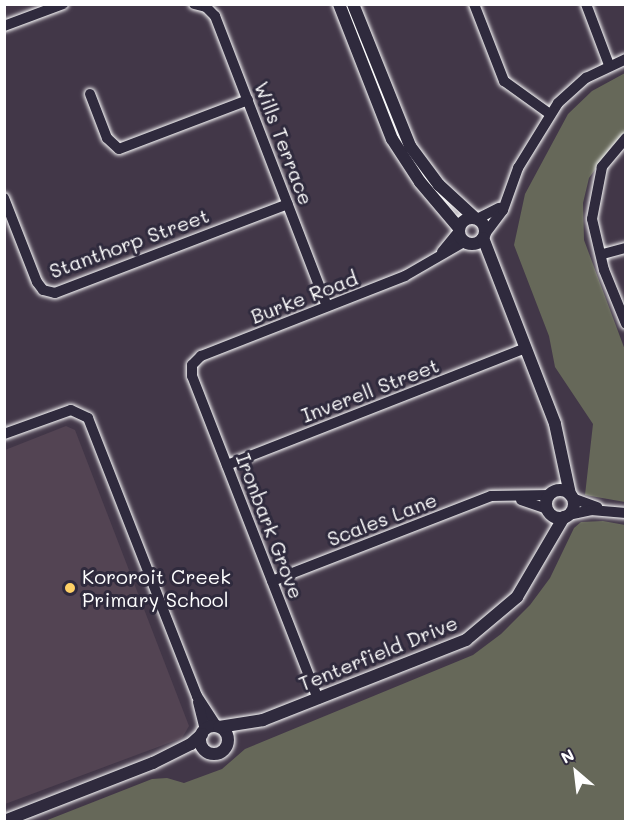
<!DOCTYPE html>
<style>
body{margin:0}
#map{position:relative;width:630px;height:826px;overflow:hidden;background:#423748;font-family:Mali,sans-serif}
div>[style]{position:absolute}
[style*='--x']{left:calc(var(--x)*1px);top:calc(var(--y)*1px);width:calc(var(--w)*1px);rotate:calc(var(--a)*1deg)}
.built>*{inset:0;background:#534453}
.green>*{inset:0;background:#666859}
.roads{filter:drop-shadow(0 0 2px #fff) drop-shadow(0 0 2px #fff)}
.minor>*{height:10px;margin:-5px;padding:0 5px;transform-origin:5px;border-radius:5px;background:#2f2a3d}
.tertiary>*{height:12px;margin:-6px;padding:0 6px;transform-origin:6px;border-radius:6px;background:#2f2a3d}
.tertiary>.ring{margin:-6px;padding:0;box-sizing:content-box;background:none;border:12px solid #2f2a3d;border-radius:50%}
.dots>*{width:16px;height:16px;translate:-50% -50%;box-sizing:border-box;border:3px solid #2f2a3d;border-radius:50%}
span{translate:-50% -50%;white-space:nowrap;text-align:center;line-height:1.15;-webkit-text-stroke:6px #2f2a3d;paint-order:stroke}
.street-label{font-size:20px;color:#fff}
.poi-label{font-size:20px;color:#fff}
.left{translate:0 -50%;text-align:left}
.frame{position:absolute;inset:0;border:6px solid #fff;pointer-events:none}
.north{position:absolute;left:546px;top:742px;width:60px;height:60px;-webkit-text-stroke:4px #2f2a3d;paint-order:stroke;rotate:332deg;font-size:16px;font-weight:700;line-height:24px;text-align:center;color:#fff}
.north::after{content:'';display:block;margin:auto;width:21px;height:27px;background:#fff;clip-path:polygon(50% 0,100% 100%,50% 72%,0 100%)}
</style>
<div id="map">
<div class="built">
<div style="clip-path:polygon(66px 426px,75px 430px,189px 726px,182px 738px,5px 804px,5px 450px)"></div>
</div>
<div class="green">
<div style="clip-path:polygon(625px 73px,625px 135px,612px 146px,589px 178px,583px 203px,584px 240px,625px 350px,625px 502px,585px 495px,593px 424px,555px 367px,549px 336px,514px 245px,525px 194px,568px 114px,592px 91px)"></div>
<div style="clip-path:polygon(603px 521px,625px 525px,625px 821px,45px 821px,152px 779px,167px 778px,184px 783px,222px 769px,245px 749px,473px 655px,501px 634px,530px 605px,550px 578px,574px 528px,581px 522px)"></div>
</div>
<div class="roads">
<div class="minor">
<div style="--x:194;--y:4;--w:12;--a:14"></div>
<div style="--x:206;--y:7;--w:13;--a:45"></div>
<div style="--x:215;--y:16;--w:311;--a:68.9"></div>
<div style="--x:474;--y:4;--w:83;--a:68.7"></div>
<div style="--x:504;--y:81;--w:57;--a:35.7"></div>
<div style="--x:586;--y:4;--w:65;--a:69.3"></div>
<div style="--x:4;--y:26;--w:63;--a:-20.4"></div>
<div style="--x:90;--y:94;--w:47;--a:68.9"></div>
<div style="--x:107;--y:138;--w:16;--a:43"></div>
<div style="--x:119;--y:149;--w:138;--a:-20.8"></div>
<div style="--x:626;--y:138;--w:38;--a:130"></div>
<div style="--x:602;--y:167;--w:53;--a:100.9"></div>
<div style="--x:592;--y:219;--w:52;--a:76.8"></div>
<div style="--x:604;--y:270;--w:58;--a:67.8"></div>
<div style="--x:4;--y:198;--w:90;--a:68.6"></div>
<div style="--x:37;--y:282;--w:10;--a:53"></div>
<div style="--x:43;--y:290;--w:12;--a:14"></div>
<div style="--x:55;--y:293;--w:249;--a:-20.9"></div>
<div style="--x:477;--y:219;--w:25;--a:-27"></div>
<div style="--x:485;--y:234;--w:30;--a:-53"></div>
<div style="--x:503;--y:210;--w:45;--a:-70.3"></div>
<div style="--x:518;--y:168;--w:76;--a:-58.4"></div>
<div style="--x:558;--y:103;--w:38;--a:-42"></div>
<div style="--x:586;--y:78;--w:44;--a:-25.4"></div>
<div style="--x:442;--y:252;--w:26;--a:-51"></div>
<div style="--x:603;--y:254;--w:24;--a:-15"></div>
<div style="--x:4;--y:434;--w:71;--a:-19.7"></div>
<div style="--x:71;--y:410;--w:19;--a:25"></div>
<div style="--x:88;--y:418;--w:299;--a:68.6"></div>
<div style="--x:197;--y:696;--w:37;--a:57"></div>
<div style="--x:227;--y:465;--w:321;--a:-21.4"></div>
<div style="--x:572;--y:498;--w:27;--a:20"></div>
<div style="--x:521;--y:500;--w:28;--a:19"></div>
<div style="--x:568;--y:515;--w:24;--a:-12"></div>
<div style="--x:591;--y:510;--w:35;--a:5"></div>
<div style="--x:272;--y:581;--w:235;--a:-21.2"></div>
<div style="--x:491;--y:496;--w:58;--a:-1"></div>
<div style="--x:318;--y:699;--w:347;--a:-111.3"></div>
<div style="--x:192;--y:376;--w:11;--a:-90"></div>
<div style="--x:192;--y:365;--w:13;--a:-45"></div>
<div style="--x:201;--y:356;--w:219;--a:-21.4"></div>
<div style="--x:405;--y:276;--w:68;--a:-30"></div>
<div style="--x:198;--y:702;--w:29;--a:76"></div>
</div>
<div class="tertiary">
<div style="--x:339;--y:4;--w:145;--a:68.6"></div>
<div style="--x:392;--y:139;--w:51;--a:56.9"></div>
<div style="--x:420;--y:182;--w:60;--a:49.7"></div>
<div style="--x:353;--y:4;--w:153;--a:68.1"></div>
<div style="--x:410;--y:146;--w:49;--a:53.4"></div>
<div style="--x:439;--y:185;--w:49;--a:42.5"></div>
<div class="ring" style="left:459px;top:218px;width:14px;height:14px"></div>
<div style="--x:483;--y:238;--w:199;--a:68.8"></div>
<div style="--x:555;--y:424;--w:72;--a:77.9"></div>
<div class="ring" style="left:546px;top:490px;width:16px;height:16px"></div>
<div class="ring" style="left:200px;top:726px;width:16px;height:16px"></div>
<div style="--x:219;--y:727;--w:45;--a:-9"></div>
<div style="--x:263;--y:720;--w:218;--a:-21.5"></div>
<div style="--x:466;--y:640;--w:67;--a:-40.1"></div>
<div style="--x:517;--y:597;--w:93;--a:-59.6"></div>
<div style="--x:4;--y:821;--w:160;--a:-21.3"></div>
<div style="--x:153;--y:763;--w:42;--a:-26.6"></div>
<div style="--x:191;--y:744;--w:15;--a:-42"></div>
</div>
</div>
<div class="dots">
<div style="left:70px;top:588px;background:#ffd166"></div>
</div>
<div class="street-label">
<span style="left:284px;top:143px;rotate:69deg">Wills Terrace</span>
<span style="left:129px;top:243px;rotate:-20deg">Stanthorp Street</span>
<span style="left:304px;top:297px;rotate:-21deg">Burke Road</span>
<span style="left:370px;top:390px;rotate:-21deg">Inverell Street</span>
<span style="left:382px;top:519px;rotate:-21deg">Scales Lane</span>
<span style="left:270px;top:526px;rotate:69deg">Ironbark Grove</span>
<span style="left:378px;top:653px;rotate:-22deg">Tenterfield Drive</span>
</div>
<div class="poi-label">
<span class="left" style="left:82px;top:588px">Kororoit Creek<br>Primary School</span>
</div>
<div class="frame"></div>
<div class="north">N</div>
</div>
